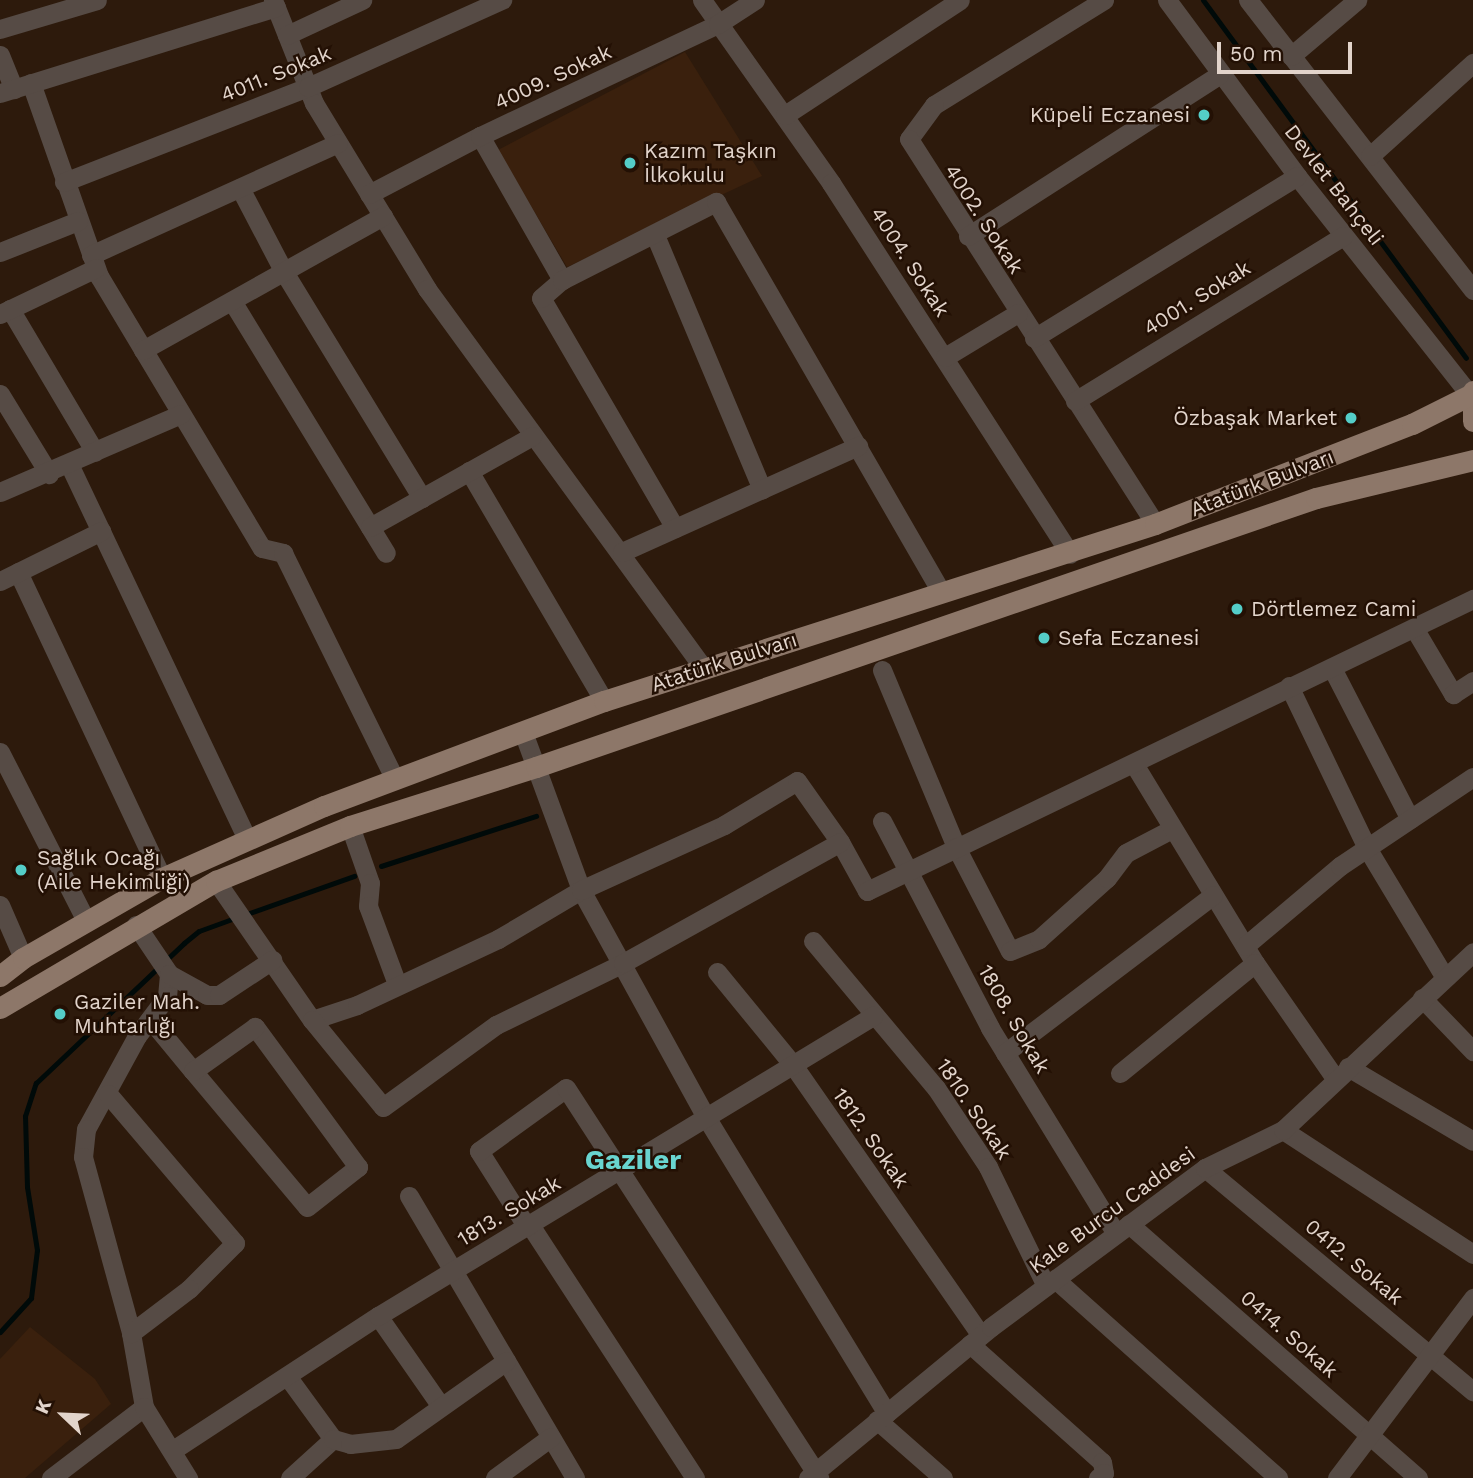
<!DOCTYPE html>
<meta charset="utf-8">
<style>
body{margin:0}
#map{position:relative;width:1473px;height:1478px;overflow:hidden;background:#2d1a0c;font-family:"Work Sans",sans-serif}
div>[style]{position:absolute}
[style*='--x']{left:calc(var(--x)*1px);top:calc(var(--y)*1px);width:calc(var(--w)*1px);rotate:calc(var(--a)*1deg)}
.built>*{inset:0;background:#3a200d}
.stream>*{height:5px;margin:-2.5px;padding:0 2.5px;transform-origin:2.5px;border-radius:2.5px;background:#000a09}
.minor>*{height:19px;margin:-9.5px;padding:0 9.5px;transform-origin:9.5px;border-radius:9.5px;background:#564b45}
.major>*{height:21px;margin:-10.5px;padding:0 10.5px;transform-origin:10.5px;border-radius:10.5px;background:#8d7769}
.dots>*{width:19px;height:19px;translate:-50% -50%;box-sizing:border-box;border:4px solid #231004;border-radius:50%}
span{translate:-50% -50%;white-space:nowrap;text-align:center;line-height:1.15;-webkit-text-stroke:5px #231004;paint-order:stroke}
.street-label{font-size:21px;color:#e2d4cb}
.poi-label{font-size:21px;color:#e2d4cb}
.right{translate:-100% -50%;text-align:right}
.left{translate:0 -50%;text-align:left}
.district-label{font-size:28px;color:#69d5d0;font-weight:700}
.north{position:absolute;left:28px;top:1380px;width:70px;height:70px;-webkit-text-stroke:5px #231004;paint-order:stroke;rotate:293deg;font-size:19px;font-weight:700;line-height:28px;text-align:center;color:#e2d4cb}
.north::after{content:'';display:block;margin:auto;width:24px;height:32px;background:#e2d4cb;clip-path:polygon(50% 0,100% 100%,50% 72%,0 100%)}
.scale{position:absolute;left:1217px;top:42px;width:135px;height:32px;box-sizing:border-box;border:4px solid #e2d4cb;border-top:0;padding-left:9px;font-size:21px;line-height:24px;white-space:nowrap;color:#e2d4cb;-webkit-text-stroke:5px #231004;paint-order:stroke}
</style>
<div id="map">
<div class="built">
<div style="clip-path:polygon(685px 52px,762px 176px,567px 267px,498px 150px)"></div>
<div style="clip-path:polygon(30px 1327px,95px 1379px,111px 1404px,25px 1478px,0 1478px,0 1359px)"></div>
</div>
<div class="stream">
<div style="--x:1203;--y:0;--w:444;--a:53.7"></div>
<div style="--x:381;--y:866;--w:163;--a:-17.9"></div>
<div style="--x:244;--y:915;--w:117;--a:-19.5"></div>
<div style="--x:0;--y:1332;--w:46;--a:-47.6"></div>
<div style="--x:31;--y:1298;--w:48;--a:-82.9"></div>
<div style="--x:37;--y:1250;--w:64;--a:-99"></div>
<div style="--x:27;--y:1187;--w:71;--a:-91.6"></div>
<div style="--x:25;--y:1116;--w:35;--a:-72"></div>
<div style="--x:36;--y:1083;--w:204;--a:-43.4"></div>
<div style="--x:184;--y:943;--w:19;--a:-39"></div>
<div style="--x:199;--y:931;--w:38;--a:-20"></div>
</div>
<div class="minor">
<div style="--x:273;--y:0;--w:111;--a:68.3"></div>
<div style="--x:314;--y:103;--w:218;--a:58.7"></div>
<div style="--x:427;--y:289;--w:470;--a:53.9"></div>
<div style="--x:702;--y:0;--w:224;--a:54.8"></div>
<div style="--x:831;--y:183;--w:441;--a:57.2"></div>
<div style="--x:1104;--y:0;--w:200;--a:148.3"></div>
<div style="--x:934;--y:105;--w:42;--a:126.3"></div>
<div style="--x:909;--y:139;--w:457;--a:57.4"></div>
<div style="--x:1167;--y:0;--w:219;--a:53.5"></div>
<div style="--x:1297;--y:176;--w:279;--a:51.7"></div>
<div style="--x:1248;--y:0;--w:367;--a:52.2"></div>
<div style="--x:0;--y:29;--w:101;--a:-16.6"></div>
<div style="--x:287;--y:35;--w:83;--a:-25"></div>
<div style="--x:0;--y:55;--w:37;--a:68"></div>
<div style="--x:1291;--y:56;--w:87;--a:-40.3"></div>
<div style="--x:31;--y:83;--w:205;--a:70.6"></div>
<div style="--x:99;--y:276;--w:317;--a:59.1"></div>
<div style="--x:262;--y:548;--w:22;--a:13"></div>
<div style="--x:283;--y:553;--w:253;--a:63.7"></div>
<div style="--x:0;--y:93;--w:289;--a:-17.3"></div>
<div style="--x:785;--y:115;--w:209;--a:-33.3"></div>
<div style="--x:480;--y:136;--w:166;--a:60.3"></div>
<div style="--x:1370;--y:156;--w:139;--a:-42.1"></div>
<div style="--x:64;--y:182;--w:262;--a:-21.3"></div>
<div style="--x:308;--y:87;--w:213;--a:-24.2"></div>
<div style="--x:240;--y:188;--w:95;--a:62.4"></div>
<div style="--x:284;--y:272;--w:265;--a:58.6"></div>
<div style="--x:369;--y:194;--w:125;--a:-27.6"></div>
<div style="--x:480;--y:136;--w:263;--a:-25.2"></div>
<div style="--x:718;--y:24;--w:44;--a:-33"></div>
<div style="--x:655;--y:235;--w:276;--a:67.2"></div>
<div style="--x:968;--y:236;--w:298;--a:-32.7"></div>
<div style="--x:0;--y:252;--w:84;--a:-21.7"></div>
<div style="--x:91;--y:255;--w:271;--a:-24.4"></div>
<div style="--x:232;--y:301;--w:295;--a:58.6"></div>
<div style="--x:10;--y:309;--w:166;--a:59.3"></div>
<div style="--x:0;--y:314;--w:106;--a:-25.6"></div>
<div style="--x:1034;--y:338;--w:309;--a:-31.6"></div>
<div style="--x:143;--y:350;--w:275;--a:-29.2"></div>
<div style="--x:945;--y:357;--w:85;--a:-31.1"></div>
<div style="--x:0;--y:394;--w:94;--a:58.5"></div>
<div style="--x:1075;--y:401;--w:315;--a:-31.6"></div>
<div style="--x:69;--y:464;--w:413;--a:64.6"></div>
<div style="--x:469;--y:471;--w:267;--a:59.6"></div>
<div style="--x:0;--y:492;--w:197;--a:-23.3"></div>
<div style="--x:370;--y:527;--w:186;--a:-29.3"></div>
<div style="--x:675;--y:528;--w:266;--a:-120.2"></div>
<div style="--x:541;--y:298;--w:28;--a:-41"></div>
<div style="--x:562;--y:280;--w:173;--a:-26.9"></div>
<div style="--x:716;--y:202;--w:450;--a:60"></div>
<div style="--x:622;--y:552;--w:259;--a:-24.2"></div>
<div style="--x:18;--y:572;--w:338;--a:64.8"></div>
<div style="--x:0;--y:581;--w:113;--a:-26.3"></div>
<div style="--x:1414;--y:628;--w:77;--a:59.4"></div>
<div style="--x:1453;--y:694;--w:24;--a:-33"></div>
<div style="--x:1332;--y:668;--w:170;--a:62.7"></div>
<div style="--x:882;--y:670;--w:192;--a:67.3"></div>
<div style="--x:956;--y:847;--w:117;--a:62.6"></div>
<div style="--x:1010;--y:951;--w:31;--a:-22"></div>
<div style="--x:1039;--y:939;--w:91;--a:-41.9"></div>
<div style="--x:1107;--y:878;--w:31;--a:-53"></div>
<div style="--x:1126;--y:853;--w:52;--a:-27.6"></div>
<div style="--x:1289;--y:686;--w:180;--a:64.3"></div>
<div style="--x:1367;--y:848;--w:149;--a:59"></div>
<div style="--x:523;--y:732;--w:168;--a:69.8"></div>
<div style="--x:581;--y:890;--w:259;--a:61.2"></div>
<div style="--x:706;--y:1117;--w:347;--a:58.6"></div>
<div style="--x:0;--y:752;--w:190;--a:63"></div>
<div style="--x:1134;--y:764;--w:233;--a:58.7"></div>
<div style="--x:1255;--y:963;--w:140;--a:55.2"></div>
<div style="--x:882;--y:821;--w:233;--a:62.4"></div>
<div style="--x:990;--y:1028;--w:241;--a:58.5"></div>
<div style="--x:350;--y:826;--w:60;--a:70.7"></div>
<div style="--x:370;--y:883;--w:23;--a:95"></div>
<div style="--x:368;--y:906;--w:83;--a:69.6"></div>
<div style="--x:216;--y:881;--w:169;--a:55.4"></div>
<div style="--x:312;--y:1020;--w:47;--a:-18.4"></div>
<div style="--x:357;--y:1005;--w:156;--a:-25.1"></div>
<div style="--x:498;--y:939;--w:96;--a:-30.6"></div>
<div style="--x:581;--y:890;--w:157;--a:-24.4"></div>
<div style="--x:724;--y:825;--w:85;--a:-31.1"></div>
<div style="--x:797;--y:781;--w:75;--a:54.8"></div>
<div style="--x:840;--y:842;--w:56;--a:61.1"></div>
<div style="--x:867;--y:891;--w:673;--a:-25.73"></div>
<div style="--x:0;--y:905;--w:58;--a:66.5"></div>
<div style="--x:136;--y:925;--w:59;--a:56"></div>
<div style="--x:169;--y:974;--w:22;--a:95"></div>
<div style="--x:167;--y:996;--w:50;--a:126.9"></div>
<div style="--x:137;--y:1036;--w:106;--a:118.7"></div>
<div style="--x:86;--y:1129;--w:28;--a:96"></div>
<div style="--x:83;--y:1157;--w:182;--a:74.7"></div>
<div style="--x:131;--y:1333;--w:75;--a:80"></div>
<div style="--x:813;--y:941;--w:192;--a:50.1"></div>
<div style="--x:936;--y:1088;--w:95;--a:56.6"></div>
<div style="--x:988;--y:1167;--w:132;--a:64"></div>
<div style="--x:1245;--y:946;--w:124;--a:-40.1"></div>
<div style="--x:1340;--y:866;--w:160;--a:-33.8"></div>
<div style="--x:717;--y:972;--w:120;--a:50.7"></div>
<div style="--x:793;--y:1065;--w:329;--a:55.2"></div>
<div style="--x:169;--y:974;--w:43;--a:28.9"></div>
<div style="--x:207;--y:995;--w:12;--a:0"></div>
<div style="--x:219;--y:995;--w:64;--a:-33.4"></div>
<div style="--x:1422;--y:998;--w:74;--a:46.1"></div>
<div style="--x:150;--y:1019;--w:67;--a:50.4"></div>
<div style="--x:193;--y:1071;--w:177;--a:50"></div>
<div style="--x:307;--y:1207;--w:65;--a:-38.1"></div>
<div style="--x:358;--y:1167;--w:174;--a:-126.3"></div>
<div style="--x:255;--y:1027;--w:76;--a:144.6"></div>
<div style="--x:312;--y:1020;--w:112;--a:50.8"></div>
<div style="--x:383;--y:1107;--w:140;--a:-36"></div>
<div style="--x:496;--y:1025;--w:141;--a:-26"></div>
<div style="--x:623;--y:963;--w:248;--a:-29.1"></div>
<div style="--x:1005;--y:1053;--w:261;--a:-37.2"></div>
<div style="--x:1348;--y:1067;--w:145;--a:30.6"></div>
<div style="--x:1120;--y:1073;--w:174;--a:-39.2"></div>
<div style="--x:108;--y:1094;--w:196;--a:49.6"></div>
<div style="--x:235;--y:1243;--w:65;--a:135"></div>
<div style="--x:189;--y:1289;--w:73;--a:142.8"></div>
<div style="--x:1283;--y:1130;--w:227;--a:33.1"></div>
<div style="--x:1205;--y:1168;--w:349;--a:39.8"></div>
<div style="--x:409;--y:1196;--w:327;--a:59.5"></div>
<div style="--x:1129;--y:1224;--w:385;--a:41.3"></div>
<div style="--x:530;--y:1225;--w:302;--a:56.9"></div>
<div style="--x:527;--y:1227;--w:90;--a:-122.3"></div>
<div style="--x:479;--y:1151;--w:107;--a:-35.9"></div>
<div style="--x:566;--y:1088;--w:465;--a:57"></div>
<div style="--x:1055;--y:1279;--w:299;--a:41.7"></div>
<div style="--x:378;--y:1316;--w:108;--a:55.1"></div>
<div style="--x:970;--y:1344;--w:177;--a:41.8"></div>
<div style="--x:1102;--y:1462;--w:11;--a:80"></div>
<div style="--x:1104;--y:1473;--w:8;--a:140"></div>
<div style="--x:287;--y:1376;--w:78;--a:53.9"></div>
<div style="--x:877;--y:1420;--w:88;--a:41.3"></div>
<div style="--x:173;--y:1450;--w:245;--a:-33.2"></div>
<div style="--x:378;--y:1316;--w:579;--a:-31.22"></div>
<div style="--x:51;--y:1478;--w:117;--a:-37.4"></div>
<div style="--x:144;--y:1407;--w:84;--a:58.2"></div>
<div style="--x:290;--y:1478;--w:58;--a:-42.2"></div>
<div style="--x:333;--y:1439;--w:18;--a:16"></div>
<div style="--x:350;--y:1444;--w:46;--a:-6.2"></div>
<div style="--x:396;--y:1439;--w:135;--a:-35.3"></div>
<div style="--x:495;--y:1478;--w:69;--a:-36.2"></div>
<div style="--x:808;--y:1478;--w:237;--a:-39.5"></div>
<div style="--x:991;--y:1327;--w:267;--a:-36.6"></div>
<div style="--x:1205;--y:1168;--w:87;--a:-26"></div>
<div style="--x:1283;--y:1130;--w:260;--a:-43.1"></div>
<div style="--x:1337;--y:1478;--w:226;--a:-52.9"></div>
</div>
<div class="major">
<div style="--x:1473;--y:391;--w:30;--a:90"></div>
<div style="--x:0;--y:976;--w:29;--a:-38"></div>
<div style="--x:23;--y:958;--w:160;--a:-29.9"></div>
<div style="--x:162;--y:878;--w:177;--a:-24"></div>
<div style="--x:324;--y:806;--w:299;--a:-20.6"></div>
<div style="--x:604;--y:701;--w:579;--a:-17.81"></div>
<div style="--x:1155;--y:524;--w:276;--a:-21.3"></div>
<div style="--x:1412;--y:424;--w:65;--a:-26.6"></div>
<div style="--x:0;--y:1008;--w:251;--a:-30.5"></div>
<div style="--x:216;--y:881;--w:145;--a:-22.3"></div>
<div style="--x:350;--y:826;--w:195;--a:-17.6"></div>
<div style="--x:536;--y:767;--w:825;--a:-19.03"></div>
<div style="--x:1316;--y:498;--w:162;--a:-13.6"></div>
</div>
<div class="dots">
<div style="left:1204px;top:115px;background:#54cdc8"></div>
<div style="left:630px;top:163px;background:#54cdc8"></div>
<div style="left:1351px;top:418px;background:#54cdc8"></div>
<div style="left:1237px;top:609px;background:#54cdc8"></div>
<div style="left:1044px;top:638px;background:#54cdc8"></div>
<div style="left:21px;top:870px;background:#54cdc8"></div>
<div style="left:60px;top:1014px;background:#54cdc8"></div>
</div>
<div class="street-label">
<span style="left:276px;top:74px;rotate:-22deg">4011. Sokak</span>
<span style="left:553px;top:77px;rotate:-25deg">4009. Sokak</span>
<span style="left:1334px;top:185px;rotate:52deg">Devlet Bahçeli</span>
<span style="left:984px;top:219px;rotate:57deg">4002. Sokak</span>
<span style="left:910px;top:262px;rotate:57deg">4004. Sokak</span>
<span style="left:1197px;top:298px;rotate:-32deg">4001. Sokak</span>
<span style="left:1262px;top:483px;rotate:-21deg">Atatürk Bulvarı</span>
<span style="left:724px;top:662px;rotate:-18deg">Atatürk Bulvarı</span>
<span style="left:1014px;top:1019px;rotate:60deg">1808. Sokak</span>
<span style="left:974px;top:1109px;rotate:56deg">1810. Sokak</span>
<span style="left:871px;top:1138px;rotate:55deg">1812. Sokak</span>
<span style="left:1112px;top:1210px;rotate:-36deg">Kale Burcu Caddesi</span>
<span style="left:509px;top:1211px;rotate:-31deg">1813. Sokak</span>
<span style="left:1354px;top:1262px;rotate:40deg">0412. Sokak</span>
<span style="left:1289px;top:1334px;rotate:41deg">0414. Sokak</span>
</div>
<div class="poi-label">
<span class="right" style="left:1190px;top:115px">Küpeli Eczanesi</span>
<span class="left" style="left:644px;top:163px">Kazım Taşkın<br>İlkokulu</span>
<span class="right" style="left:1337px;top:418px">Özbaşak Market</span>
<span class="left" style="left:1251px;top:609px">Dörtlemez Cami</span>
<span class="left" style="left:1058px;top:638px">Sefa Eczanesi</span>
<span class="left" style="left:37px;top:870px">Sağlık Ocağı<br>(Aile Hekimliği)</span>
<span class="left" style="left:74px;top:1014px">Gaziler Mah.<br>Muhtarlığı</span>
</div>
<div class="district-label">
<span style="left:633px;top:1160px">Gaziler</span>
</div>
<div class="north">K</div>
<div class="scale">50 m</div>
</div>
